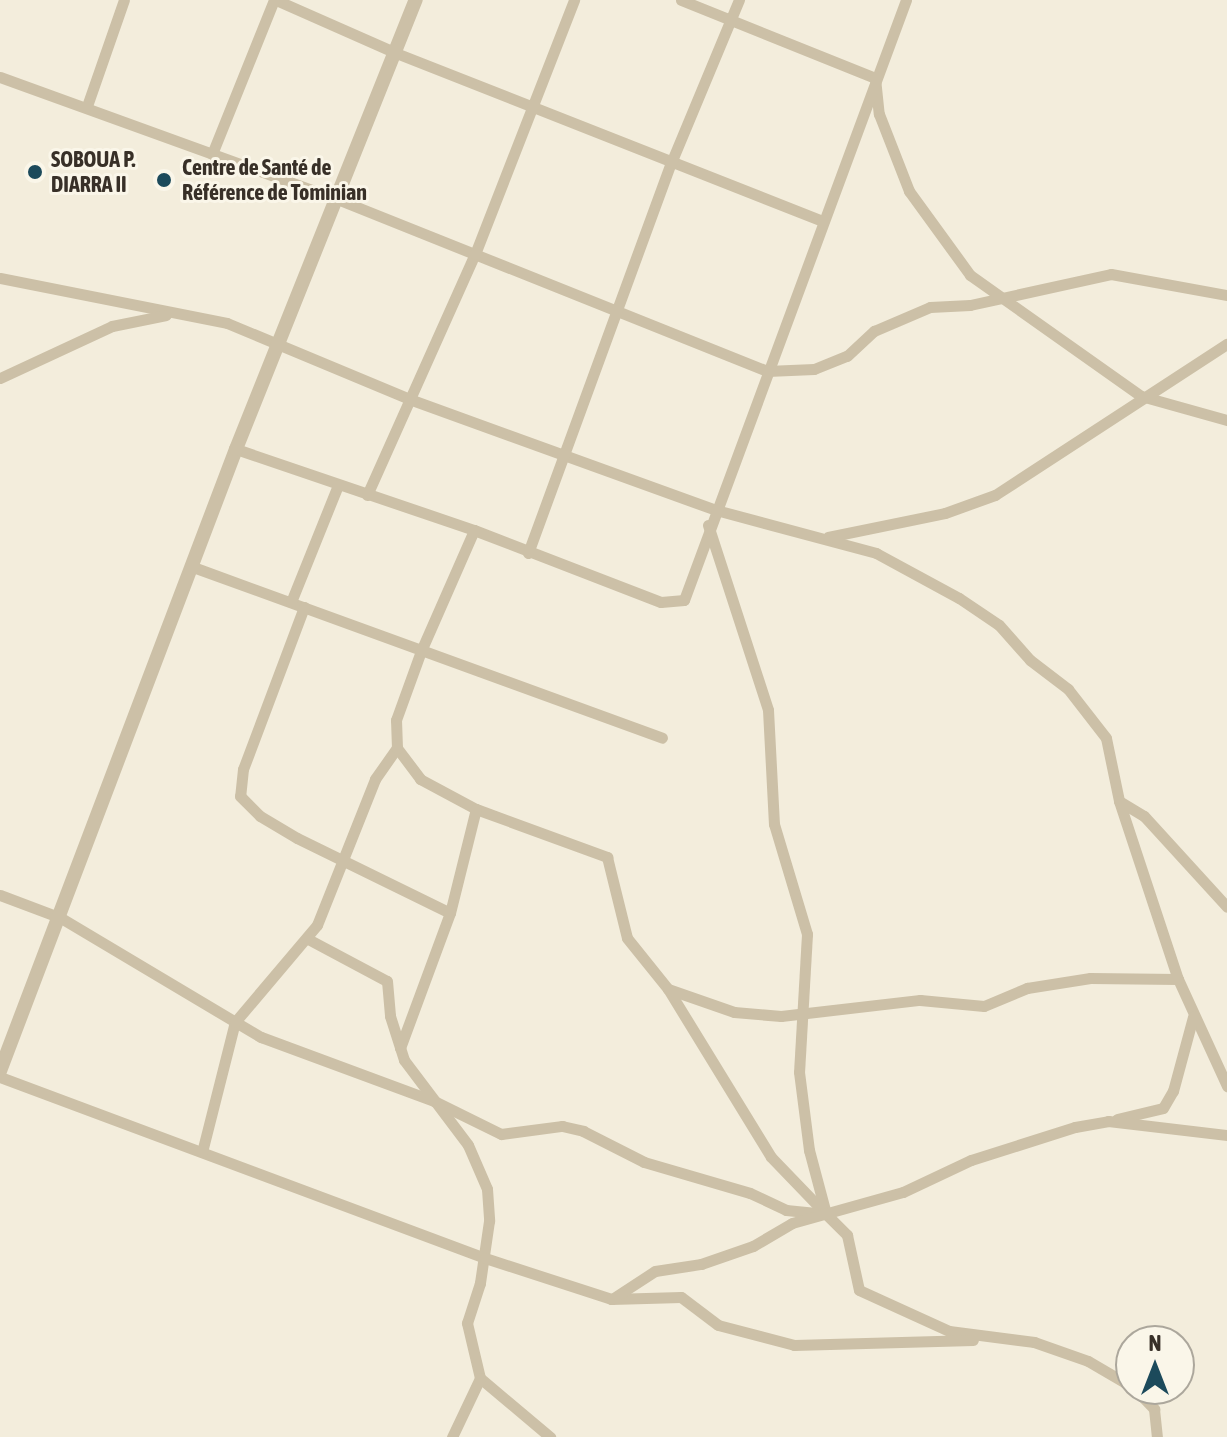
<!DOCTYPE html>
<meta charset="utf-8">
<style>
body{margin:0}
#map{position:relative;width:1227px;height:1437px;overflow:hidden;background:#f3eddc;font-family:"Asap Condensed",sans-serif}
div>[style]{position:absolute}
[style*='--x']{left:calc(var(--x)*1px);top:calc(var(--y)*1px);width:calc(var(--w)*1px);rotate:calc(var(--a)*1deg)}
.minor>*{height:11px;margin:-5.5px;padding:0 5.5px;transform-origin:5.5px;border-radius:5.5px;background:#ccc0a7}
.tertiary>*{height:14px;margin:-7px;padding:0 7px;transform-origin:7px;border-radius:7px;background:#ccc0a7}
.dots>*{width:22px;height:22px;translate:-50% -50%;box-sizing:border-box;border:4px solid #faf6e9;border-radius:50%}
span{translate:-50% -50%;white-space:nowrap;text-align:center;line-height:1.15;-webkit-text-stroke:6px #faf6e9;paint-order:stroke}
.poi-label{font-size:22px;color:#383028;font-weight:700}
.left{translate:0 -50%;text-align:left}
.north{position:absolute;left:1115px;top:1325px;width:80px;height:80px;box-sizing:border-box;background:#faf6e9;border:2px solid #aca79c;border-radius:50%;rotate:0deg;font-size:22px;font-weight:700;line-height:32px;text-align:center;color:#383028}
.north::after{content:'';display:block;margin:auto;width:28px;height:36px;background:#1c4a5b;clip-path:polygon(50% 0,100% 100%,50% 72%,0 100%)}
</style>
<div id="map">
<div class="minor">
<div style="--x:276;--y:0;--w:131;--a:23.8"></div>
<div style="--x:396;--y:53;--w:458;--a:21.5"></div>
<div style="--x:681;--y:0;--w:209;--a:21.9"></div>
<div style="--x:875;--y:78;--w:36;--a:84"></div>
<div style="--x:879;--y:114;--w:83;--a:68.7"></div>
<div style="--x:909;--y:191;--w:104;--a:54"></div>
<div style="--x:970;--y:275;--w:209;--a:35.3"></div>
<div style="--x:1141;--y:396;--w:89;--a:15.6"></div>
<div style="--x:0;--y:77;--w:358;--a:19.9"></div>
<div style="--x:337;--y:199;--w:463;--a:21.8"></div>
<div style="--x:767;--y:371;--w:47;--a:-2.4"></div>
<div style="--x:814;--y:369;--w:35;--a:-22"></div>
<div style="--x:847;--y:356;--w:37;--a:-43"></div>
<div style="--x:874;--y:331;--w:61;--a:-23.2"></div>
<div style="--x:930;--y:307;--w:40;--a:-2.9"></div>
<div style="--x:970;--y:305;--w:144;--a:-12.4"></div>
<div style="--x:1111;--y:274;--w:118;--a:10.3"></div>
<div style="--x:87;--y:106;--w:112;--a:-70.8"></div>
<div style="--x:212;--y:154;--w:166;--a:-68.1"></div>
<div style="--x:0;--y:278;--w:231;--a:11.2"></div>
<div style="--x:227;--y:323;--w:200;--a:22.6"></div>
<div style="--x:412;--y:400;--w:323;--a:19.9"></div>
<div style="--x:716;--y:510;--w:166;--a:15"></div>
<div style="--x:876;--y:553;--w:94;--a:28.5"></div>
<div style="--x:959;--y:598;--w:48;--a:34"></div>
<div style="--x:999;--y:625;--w:47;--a:48.5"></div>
<div style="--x:1030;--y:660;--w:48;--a:37.3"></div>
<div style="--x:1068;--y:689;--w:62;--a:52.2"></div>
<div style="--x:1106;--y:738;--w:64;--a:78.3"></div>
<div style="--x:1119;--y:801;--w:188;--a:71.7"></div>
<div style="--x:1178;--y:979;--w:118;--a:65.4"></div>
<div style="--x:0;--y:378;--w:123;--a:-24.9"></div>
<div style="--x:112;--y:326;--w:55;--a:-11.5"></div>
<div style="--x:236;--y:449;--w:251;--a:18.8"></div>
<div style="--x:474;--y:530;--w:200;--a:21.1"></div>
<div style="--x:661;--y:602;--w:23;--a:-5"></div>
<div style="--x:684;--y:600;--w:640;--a:-69.7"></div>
<div style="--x:367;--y:495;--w:264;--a:-65.9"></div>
<div style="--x:475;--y:254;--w:273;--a:-68.7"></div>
<div style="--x:708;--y:525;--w:194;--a:72"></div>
<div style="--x:768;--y:710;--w:114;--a:87"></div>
<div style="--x:774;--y:824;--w:115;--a:73.3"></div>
<div style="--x:807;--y:934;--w:138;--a:93.3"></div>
<div style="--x:799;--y:1072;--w:79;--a:82.7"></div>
<div style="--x:809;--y:1150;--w:66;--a:75.1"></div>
<div style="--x:826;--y:1214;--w:30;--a:45"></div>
<div style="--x:847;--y:1235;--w:56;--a:77.7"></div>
<div style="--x:859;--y:1290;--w:99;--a:24.5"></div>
<div style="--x:949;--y:1331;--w:86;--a:7.4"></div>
<div style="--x:1034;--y:1342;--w:57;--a:19.4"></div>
<div style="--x:1088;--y:1361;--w:50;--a:30.2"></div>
<div style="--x:828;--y:537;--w:119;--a:-11.6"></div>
<div style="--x:945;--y:513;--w:53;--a:-19.8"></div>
<div style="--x:995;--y:495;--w:277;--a:-33.1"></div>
<div style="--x:528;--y:553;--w:415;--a:-69.9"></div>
<div style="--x:671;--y:163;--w:177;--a:-67.4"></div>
<div style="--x:193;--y:567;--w:499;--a:20"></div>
<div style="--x:291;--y:602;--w:126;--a:-68.1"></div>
<div style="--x:304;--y:607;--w:173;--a:110.6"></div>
<div style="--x:243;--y:769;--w:27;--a:96"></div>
<div style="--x:240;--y:796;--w:28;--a:45"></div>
<div style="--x:260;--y:816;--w:43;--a:30.7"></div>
<div style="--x:297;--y:838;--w:170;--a:26.1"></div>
<div style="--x:397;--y:748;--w:39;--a:53"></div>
<div style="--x:420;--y:779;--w:64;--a:28.2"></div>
<div style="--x:476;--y:809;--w:140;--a:20.1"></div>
<div style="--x:607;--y:857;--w:83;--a:76.1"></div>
<div style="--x:627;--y:938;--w:65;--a:51.2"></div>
<div style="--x:668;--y:989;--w:197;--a:58.5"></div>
<div style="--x:771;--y:1157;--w:75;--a:46.1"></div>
<div style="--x:1119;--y:801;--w:29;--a:31"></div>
<div style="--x:1144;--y:816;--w:123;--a:47.6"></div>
<div style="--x:0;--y:895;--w:65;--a:20.7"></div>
<div style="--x:61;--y:918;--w:233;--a:30.8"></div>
<div style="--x:261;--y:1037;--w:184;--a:20.3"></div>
<div style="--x:434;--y:1101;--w:75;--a:26.2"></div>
<div style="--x:501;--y:1134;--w:62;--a:-7.5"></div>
<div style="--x:562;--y:1126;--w:22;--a:13"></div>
<div style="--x:583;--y:1131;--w:68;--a:26.9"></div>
<div style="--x:644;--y:1162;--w:110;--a:16.3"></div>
<div style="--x:750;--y:1193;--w:40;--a:25"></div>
<div style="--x:786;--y:1210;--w:40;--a:5.7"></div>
<div style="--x:308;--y:939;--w:89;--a:28"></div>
<div style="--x:387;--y:981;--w:35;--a:85"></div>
<div style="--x:390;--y:1016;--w:46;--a:72.3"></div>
<div style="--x:404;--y:1060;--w:106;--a:53"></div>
<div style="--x:468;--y:1145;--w:48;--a:66.6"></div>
<div style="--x:487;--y:1189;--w:32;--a:86"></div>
<div style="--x:489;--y:1221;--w:63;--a:98.3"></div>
<div style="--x:480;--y:1283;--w:42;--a:108"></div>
<div style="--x:467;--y:1323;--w:57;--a:76.7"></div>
<div style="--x:480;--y:1378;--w:92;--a:40.1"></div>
<div style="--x:668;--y:989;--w:70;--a:19.2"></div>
<div style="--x:734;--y:1012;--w:47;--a:4.9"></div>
<div style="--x:781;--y:1016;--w:140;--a:-6.6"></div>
<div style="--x:920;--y:1000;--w:64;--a:5.4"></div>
<div style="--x:984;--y:1006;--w:47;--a:-22.7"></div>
<div style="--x:1027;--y:988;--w:64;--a:-9"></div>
<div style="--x:1090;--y:978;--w:88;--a:0.7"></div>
<div style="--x:400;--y:1048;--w:144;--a:-69.7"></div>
<div style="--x:450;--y:913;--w:107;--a:-76"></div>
<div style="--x:0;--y:1077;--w:518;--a:20.47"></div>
<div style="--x:485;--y:1258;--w:133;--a:18"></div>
<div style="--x:611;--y:1299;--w:70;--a:-1.6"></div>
<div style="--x:681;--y:1297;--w:46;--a:37.1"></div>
<div style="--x:718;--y:1325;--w:79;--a:14.7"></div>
<div style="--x:794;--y:1345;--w:179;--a:-1.6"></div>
<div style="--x:1117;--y:1119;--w:47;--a:-13.4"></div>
<div style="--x:1163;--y:1108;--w:20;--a:-60"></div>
<div style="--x:1173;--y:1091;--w:77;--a:-74.9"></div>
<div style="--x:202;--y:1152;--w:134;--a:-75.8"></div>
<div style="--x:235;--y:1022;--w:127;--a:-49.8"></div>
<div style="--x:317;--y:925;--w:157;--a:-68.3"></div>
<div style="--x:375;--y:779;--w:38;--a:-55"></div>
<div style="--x:397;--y:748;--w:28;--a:-92"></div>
<div style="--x:396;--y:720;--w:73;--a:-70.1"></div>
<div style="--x:421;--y:651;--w:132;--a:-66.3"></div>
<div style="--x:612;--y:1299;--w:51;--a:-33.1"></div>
<div style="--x:655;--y:1271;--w:47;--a:-8.7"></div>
<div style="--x:701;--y:1264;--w:55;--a:-19.1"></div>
<div style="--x:753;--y:1246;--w:45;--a:-30.5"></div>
<div style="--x:792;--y:1223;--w:115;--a:-15.6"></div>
<div style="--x:903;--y:1192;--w:75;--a:-25.2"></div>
<div style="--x:971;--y:1160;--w:109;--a:-17.6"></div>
<div style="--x:1075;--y:1127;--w:34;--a:-10"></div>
<div style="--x:1108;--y:1121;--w:120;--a:6.7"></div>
<div style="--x:1135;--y:1389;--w:28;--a:46"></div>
<div style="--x:1154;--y:1409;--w:28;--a:84"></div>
<div style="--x:452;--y:1437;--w:65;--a:-64.6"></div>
</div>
<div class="tertiary">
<div style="--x:0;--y:1071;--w:665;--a:-69.22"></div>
<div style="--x:236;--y:449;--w:484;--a:-68.2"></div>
</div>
<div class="dots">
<div style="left:35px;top:172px;background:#1c4a5b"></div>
<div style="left:164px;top:180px;background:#1c4a5b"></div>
</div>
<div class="poi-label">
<span class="left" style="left:51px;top:172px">SOBOUA P.<br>DIARRA II</span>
<span class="left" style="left:182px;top:180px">Centre de Santé de<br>Référence de Tominian</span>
</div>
<div class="north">N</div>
</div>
